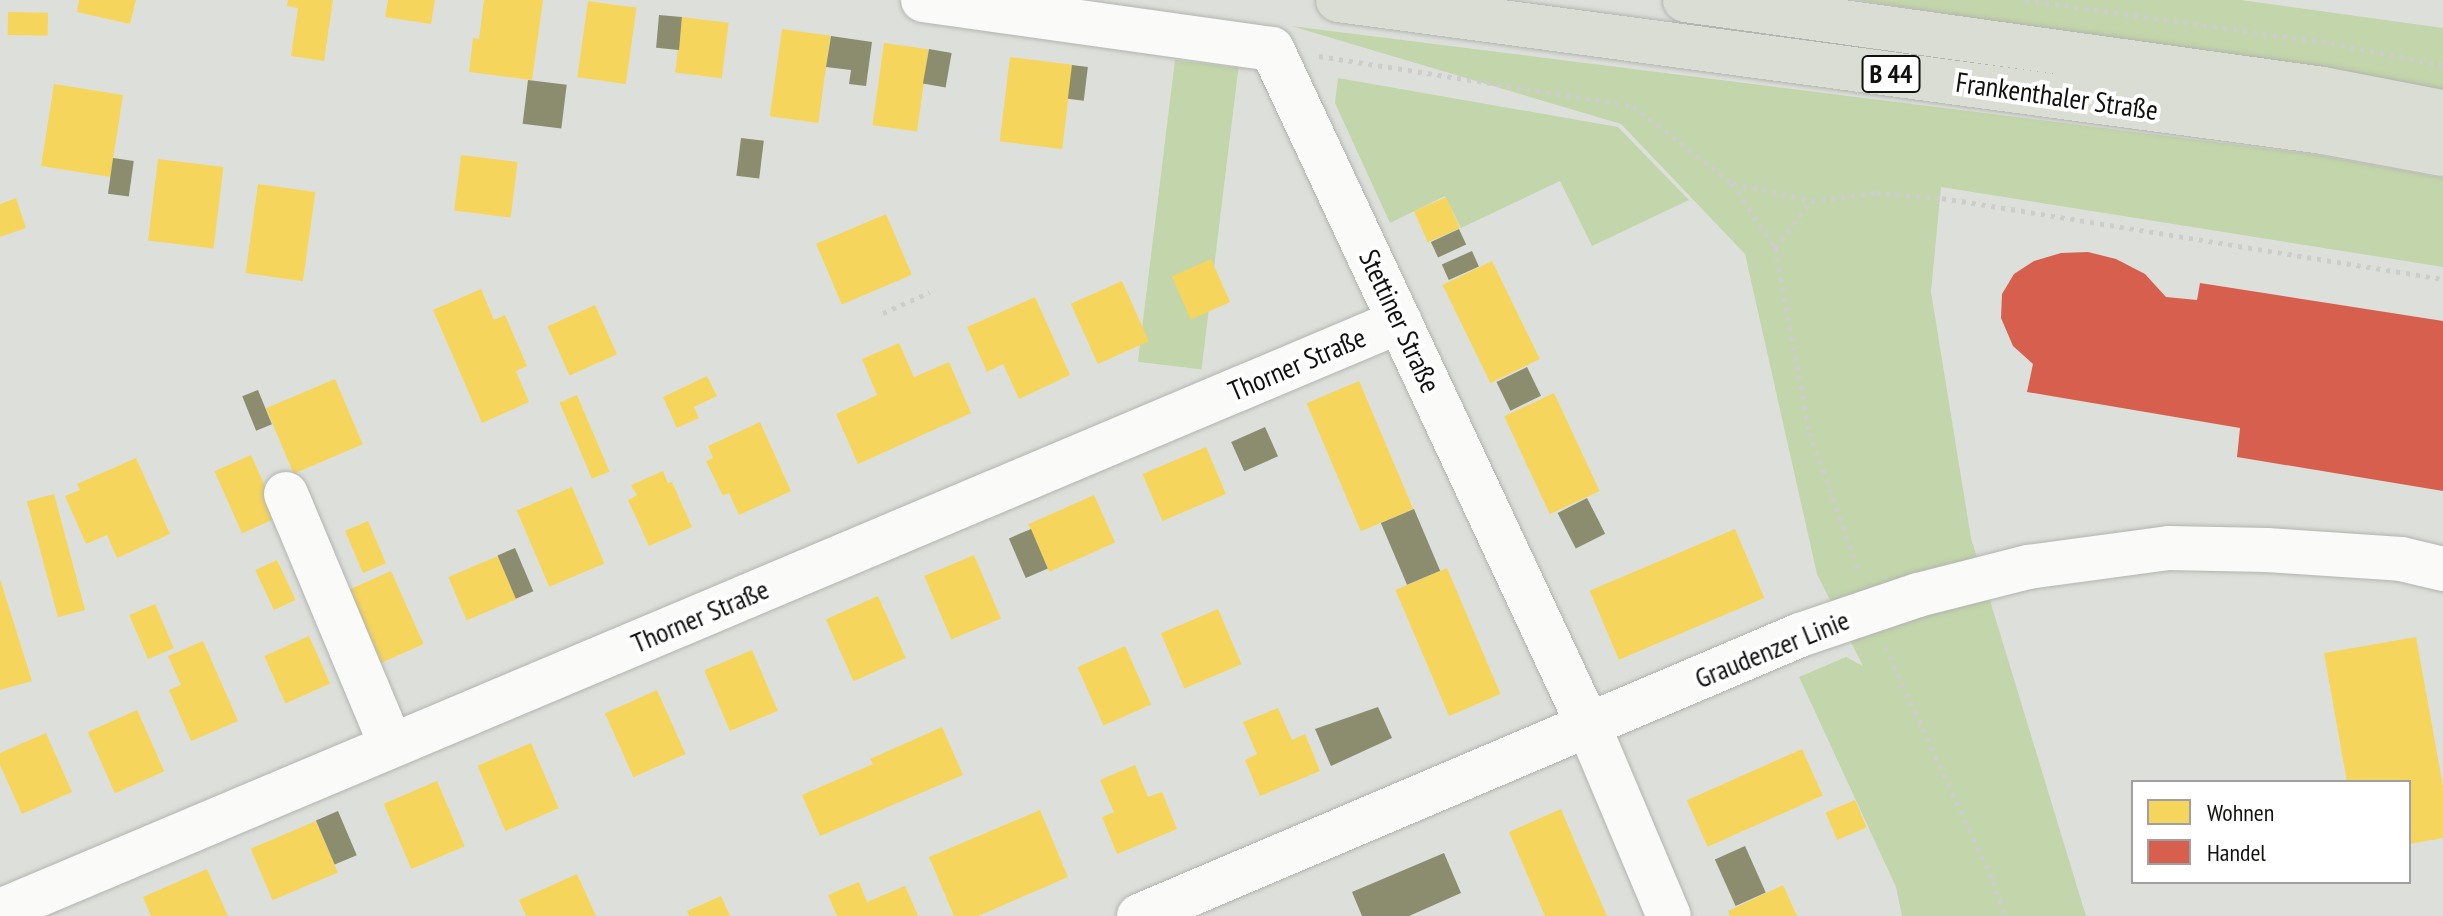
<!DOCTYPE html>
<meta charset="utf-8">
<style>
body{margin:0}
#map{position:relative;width:2443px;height:916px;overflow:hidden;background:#dde0da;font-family:"PT Sans Narrow",sans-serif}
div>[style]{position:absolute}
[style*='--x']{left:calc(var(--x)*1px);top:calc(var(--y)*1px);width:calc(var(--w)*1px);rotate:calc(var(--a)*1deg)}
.green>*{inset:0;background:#c3d5aa;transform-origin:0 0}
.homes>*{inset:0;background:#f6d55c;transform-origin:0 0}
.shops>*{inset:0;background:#d6604d}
.industry>*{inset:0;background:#8c8c6e;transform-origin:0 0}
.path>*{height:5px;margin-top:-2.5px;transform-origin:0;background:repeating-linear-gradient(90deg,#cdcdcc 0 4px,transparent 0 10px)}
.roads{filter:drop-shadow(0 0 2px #b2b4b0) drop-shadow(0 0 2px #b2b4b0)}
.minor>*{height:44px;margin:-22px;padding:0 22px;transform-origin:22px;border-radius:22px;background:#fafaf9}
.major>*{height:44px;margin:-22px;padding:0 22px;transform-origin:22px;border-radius:22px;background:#daddd3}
span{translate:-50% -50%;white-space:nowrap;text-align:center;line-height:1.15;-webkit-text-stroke:8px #fff;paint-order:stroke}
.shield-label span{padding:2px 6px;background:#fff;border:2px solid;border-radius:6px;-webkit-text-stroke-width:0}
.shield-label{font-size:26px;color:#10110e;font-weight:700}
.street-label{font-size:28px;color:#10110e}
.legend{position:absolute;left:2131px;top:780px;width:280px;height:104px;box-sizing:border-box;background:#fff;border:2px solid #9fa09f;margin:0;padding:10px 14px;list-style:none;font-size:24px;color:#10110e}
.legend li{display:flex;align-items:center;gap:16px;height:40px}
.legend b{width:40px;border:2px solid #9fa09f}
</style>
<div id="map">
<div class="green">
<div style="clip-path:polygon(1857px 0,2241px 0,2443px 28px,2443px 91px)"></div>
<div style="clip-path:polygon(1291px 26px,2318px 155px,2443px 178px,2443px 267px,1941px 187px,1931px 292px,1971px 538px,2086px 916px,1902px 916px,1896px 887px,1799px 677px,1846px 657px,1863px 666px,1817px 574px,1745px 254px,1621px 124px)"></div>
<div style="left:1175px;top:60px;width:64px;height:304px;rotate:7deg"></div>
<div style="clip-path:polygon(1338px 78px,1618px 127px,1689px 200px,1592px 246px,1560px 181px,1461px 228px,1445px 196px,1390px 223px,1335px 103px)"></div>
</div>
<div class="homes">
<div style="clip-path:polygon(79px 0,136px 0,130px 24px,77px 12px)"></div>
<div style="clip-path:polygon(288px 0,333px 0,324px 61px,291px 56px,298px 8px,287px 6px)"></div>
<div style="clip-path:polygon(388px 0,435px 0,431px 24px,385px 17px)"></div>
<div style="clip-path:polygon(484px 0,543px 0,532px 80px,469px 72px,473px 38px,479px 39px)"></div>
<div style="left:588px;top:1px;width:49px;height:77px;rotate:8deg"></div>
<div style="left:8px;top:12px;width:40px;height:23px;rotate:1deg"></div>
<div style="left:682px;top:17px;width:47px;height:56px;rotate:7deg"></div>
<div style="left:782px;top:29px;width:49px;height:88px;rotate:8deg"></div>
<div style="left:884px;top:43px;width:45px;height:83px;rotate:8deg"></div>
<div style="left:1010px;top:57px;width:63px;height:85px;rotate:7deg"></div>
<div style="left:54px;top:84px;width:70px;height:83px;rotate:9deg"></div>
<div style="left:461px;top:155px;width:57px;height:56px;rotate:7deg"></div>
<div style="left:158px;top:159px;width:66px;height:82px;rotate:7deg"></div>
<div style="left:258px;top:184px;width:58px;height:90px;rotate:8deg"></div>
<div style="left:1446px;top:197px;width:34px;height:35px;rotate:66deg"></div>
<div style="clip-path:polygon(16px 198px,26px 228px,0 237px,0 204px)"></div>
<div style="left:886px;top:214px;width:66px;height:76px;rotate:67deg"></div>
<div style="left:1211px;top:259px;width:47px;height:43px;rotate:66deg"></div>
<div style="left:1492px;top:261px;width:109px;height:55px;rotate:64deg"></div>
<div style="left:1122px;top:281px;width:66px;height:56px;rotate:66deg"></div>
<div style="clip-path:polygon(481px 289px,494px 320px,505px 315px,527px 366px,516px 371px,529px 402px,482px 423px,433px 310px)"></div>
<div style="clip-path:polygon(1035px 297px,1070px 375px,1019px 399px,1003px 364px,987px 372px,967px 327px)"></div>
<div style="left:595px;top:305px;width:54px;height:52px;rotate:66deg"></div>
<div style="clip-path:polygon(899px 343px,914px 377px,949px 362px,971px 413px,858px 464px,836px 414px,877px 395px,862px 359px)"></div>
<div style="clip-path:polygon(707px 376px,717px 396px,694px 407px,699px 418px,677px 428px,663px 397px)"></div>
<div style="left:335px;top:379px;width:71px;height:75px;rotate:67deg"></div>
<div style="left:1359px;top:381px;width:139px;height:57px;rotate:67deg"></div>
<div style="left:1554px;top:393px;width:108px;height:55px;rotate:65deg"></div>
<div style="left:577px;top:395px;width:83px;height:19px;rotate:67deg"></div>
<div style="clip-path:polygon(760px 422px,791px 491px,739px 515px,729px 493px,723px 496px,706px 461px,713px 458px,708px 446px)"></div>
<div style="left:1206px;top:447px;width:51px;height:69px;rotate:67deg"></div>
<div style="left:251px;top:455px;width:68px;height:40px;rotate:66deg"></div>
<div style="clip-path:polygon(136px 458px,170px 534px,117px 558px,107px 535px,86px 544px,65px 496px,80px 490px,77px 484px)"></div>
<div style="clip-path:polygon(663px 471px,668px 483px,672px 482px,692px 527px,649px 546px,628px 500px,637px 495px,631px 485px)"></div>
<div style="left:572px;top:487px;width:83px;height:60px;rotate:67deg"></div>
<div style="left:54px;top:494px;width:120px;height:28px;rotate:75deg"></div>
<div style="left:1094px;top:495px;width:52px;height:72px;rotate:66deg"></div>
<div style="left:368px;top:521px;width:46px;height:25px;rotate:67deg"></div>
<div style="left:1735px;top:529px;width:75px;height:158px;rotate:67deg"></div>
<div style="left:974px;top:555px;width:69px;height:54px;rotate:67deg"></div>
<div style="left:498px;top:556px;width:47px;height:54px;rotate:67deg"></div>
<div style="left:277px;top:560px;width:44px;height:24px;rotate:65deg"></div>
<div style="left:1447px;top:568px;width:137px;height:56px;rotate:67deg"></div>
<div style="left:391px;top:571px;width:80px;height:50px;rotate:66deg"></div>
<div style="clip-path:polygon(0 579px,32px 681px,0 690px)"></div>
<div style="left:878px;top:596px;width:68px;height:57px;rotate:66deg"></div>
<div style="left:155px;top:604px;width:48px;height:28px;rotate:67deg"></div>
<div style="left:1218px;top:609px;width:60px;height:62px;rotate:67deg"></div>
<div style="left:309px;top:636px;width:52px;height:49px;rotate:66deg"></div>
<div style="clip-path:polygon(2416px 637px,2443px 786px,2443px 838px,2409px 844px,2409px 782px,2347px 782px,2324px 653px)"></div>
<div style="clip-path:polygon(203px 641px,238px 721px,191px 741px,169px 690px,181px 685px,168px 656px)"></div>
<div style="left:1125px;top:646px;width:64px;height:52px;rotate:66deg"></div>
<div style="left:752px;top:650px;width:66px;height:52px;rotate:67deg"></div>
<div style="left:657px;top:690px;width:70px;height:57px;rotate:66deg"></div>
<div style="clip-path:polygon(1278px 708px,1292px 740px,1305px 734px,1320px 771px,1260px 796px,1245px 760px,1257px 754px,1243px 722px)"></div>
<div style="left:137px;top:710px;width:67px;height:54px;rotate:66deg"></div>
<div style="clip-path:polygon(942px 727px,963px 775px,820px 836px,802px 795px,873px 764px,870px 759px)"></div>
<div style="clip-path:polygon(46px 733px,72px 792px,22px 814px,0 765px,0 753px)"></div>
<div style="left:531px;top:743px;width:71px;height:58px;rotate:67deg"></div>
<div style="left:1802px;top:749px;width:51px;height:126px;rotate:66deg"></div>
<div style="clip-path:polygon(1135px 765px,1148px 797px,1162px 792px,1177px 829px,1117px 854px,1102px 817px,1114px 812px,1100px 780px)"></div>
<div style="left:437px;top:781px;width:71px;height:58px;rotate:67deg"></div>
<div style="left:1855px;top:800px;width:30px;height:32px;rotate:67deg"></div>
<div style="clip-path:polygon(1561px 809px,1577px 847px,1607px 916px,1545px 916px,1509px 832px)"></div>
<div style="clip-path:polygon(1040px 810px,1068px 877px,978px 916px,954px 916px,929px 857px)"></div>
<div style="left:316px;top:821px;width:56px;height:71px;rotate:67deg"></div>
<div style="clip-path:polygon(207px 869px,228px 916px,151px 916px,143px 897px)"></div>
<div style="clip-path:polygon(577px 874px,596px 916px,526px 916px,519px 900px)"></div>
<div style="clip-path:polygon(859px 882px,867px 902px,905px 886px,918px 916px,837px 916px,828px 895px)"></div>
<div style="clip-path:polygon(1783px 885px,1797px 916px,1730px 916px,1728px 911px)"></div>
<div style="clip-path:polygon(721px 896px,730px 916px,689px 916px,687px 911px)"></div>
</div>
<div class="shops">
<div style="clip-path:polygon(2088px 252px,2116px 259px,2145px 274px,2166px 297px,2197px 300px,2200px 283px,2443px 321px,2443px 491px,2237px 457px,2240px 428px,2027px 392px,2033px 364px,2013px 346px,2001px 318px,2002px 294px,2014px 274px,2034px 261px,2061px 253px)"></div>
</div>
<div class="industry">
<div style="left:659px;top:15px;width:23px;height:33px;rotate:5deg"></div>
<div style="clip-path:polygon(831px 36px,872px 42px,866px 86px,849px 84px,851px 70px,826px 67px)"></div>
<div style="left:929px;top:49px;width:23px;height:35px;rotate:10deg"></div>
<div style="left:1072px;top:65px;width:16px;height:34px;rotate:7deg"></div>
<div style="left:528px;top:80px;width:39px;height:44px;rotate:7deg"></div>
<div style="left:741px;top:138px;width:23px;height:38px;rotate:7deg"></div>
<div style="left:113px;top:158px;width:21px;height:36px;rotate:8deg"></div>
<div style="left:1459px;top:229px;width:17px;height:31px;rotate:65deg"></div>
<div style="left:1472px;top:251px;width:17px;height:33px;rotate:66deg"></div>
<div style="left:1527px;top:367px;width:32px;height:34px;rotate:64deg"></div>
<div style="left:258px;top:390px;width:37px;height:17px;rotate:68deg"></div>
<div style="left:1265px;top:427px;width:32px;height:37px;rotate:66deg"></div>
<div style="left:1587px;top:498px;width:40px;height:33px;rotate:63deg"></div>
<div style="left:1414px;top:509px;width:67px;height:36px;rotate:67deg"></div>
<div style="left:1031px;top:529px;width:43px;height:24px;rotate:67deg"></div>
<div style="left:515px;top:548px;width:47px;height:19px;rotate:67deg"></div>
<div style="clip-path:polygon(1378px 707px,1392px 738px,1331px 766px,1315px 729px)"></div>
<div style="left:338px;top:811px;width:48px;height:24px;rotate:67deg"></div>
<div style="left:1745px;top:846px;width:51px;height:33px;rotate:66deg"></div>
<div style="clip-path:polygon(1444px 853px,1461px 893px,1409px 916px,1362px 916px,1352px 892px)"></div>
</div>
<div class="path">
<div style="--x:2025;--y:0;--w:309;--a:8"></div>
<div style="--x:2331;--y:43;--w:114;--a:11.1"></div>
<div style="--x:1319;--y:56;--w:318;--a:9"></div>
<div style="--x:1633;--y:106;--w:125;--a:37.9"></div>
<div style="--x:1732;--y:183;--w:78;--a:56.5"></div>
<div style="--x:1775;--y:248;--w:187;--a:79.5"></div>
<div style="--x:1809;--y:432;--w:150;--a:70.1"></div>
<div style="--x:1733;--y:183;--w:80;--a:13"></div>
<div style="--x:1811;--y:201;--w:65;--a:-7"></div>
<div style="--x:1876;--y:193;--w:66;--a:4.3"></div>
<div style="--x:1942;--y:198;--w:508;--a:9.18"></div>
<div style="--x:1775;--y:248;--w:59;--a:-52.5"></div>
<div style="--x:883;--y:313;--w:51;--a:-24.1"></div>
<div style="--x:1885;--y:647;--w:258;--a:65.2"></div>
<div style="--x:1993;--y:881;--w:37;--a:71"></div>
</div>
<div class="roads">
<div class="minor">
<div style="--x:923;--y:0;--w:352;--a:8"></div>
<div style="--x:1272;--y:49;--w:748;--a:64.94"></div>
<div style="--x:1589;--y:727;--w:205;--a:67.1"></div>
<div style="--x:286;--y:494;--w:272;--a:67.3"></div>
<div style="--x:0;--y:911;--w:1519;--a:-22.85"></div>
<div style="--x:1139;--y:916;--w:718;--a:-23.03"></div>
<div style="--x:1800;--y:635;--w:125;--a:-18.7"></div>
<div style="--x:1918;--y:595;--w:114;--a:-14.3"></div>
<div style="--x:2028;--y:567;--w:142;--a:-7.7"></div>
<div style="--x:2169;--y:548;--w:98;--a:1.2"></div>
<div style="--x:2267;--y:550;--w:134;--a:3.8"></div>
<div style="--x:2401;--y:559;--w:43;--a:13.4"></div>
</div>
<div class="major">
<div style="--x:1338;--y:0;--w:994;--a:7.63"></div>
<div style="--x:2323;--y:132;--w:122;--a:10.4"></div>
<div style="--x:1685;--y:0;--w:644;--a:7.94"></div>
<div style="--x:2323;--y:89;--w:122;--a:10.9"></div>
</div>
</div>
<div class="shield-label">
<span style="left:1891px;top:74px">B 44</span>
</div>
<div class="street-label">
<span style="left:2057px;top:96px;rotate:8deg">Frankenthaler Straße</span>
<span style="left:1400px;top:321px;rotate:65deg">Stettiner Straße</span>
<span style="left:1297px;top:364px;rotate:-23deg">Thorner Straße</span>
<span style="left:700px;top:616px;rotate:-23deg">Thorner Straße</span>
<span style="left:1772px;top:649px;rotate:-22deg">Graudenzer Linie</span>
</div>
<ul class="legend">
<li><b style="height:22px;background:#f6d55c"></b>Wohnen</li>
<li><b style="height:22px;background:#d6604d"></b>Handel</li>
</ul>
</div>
